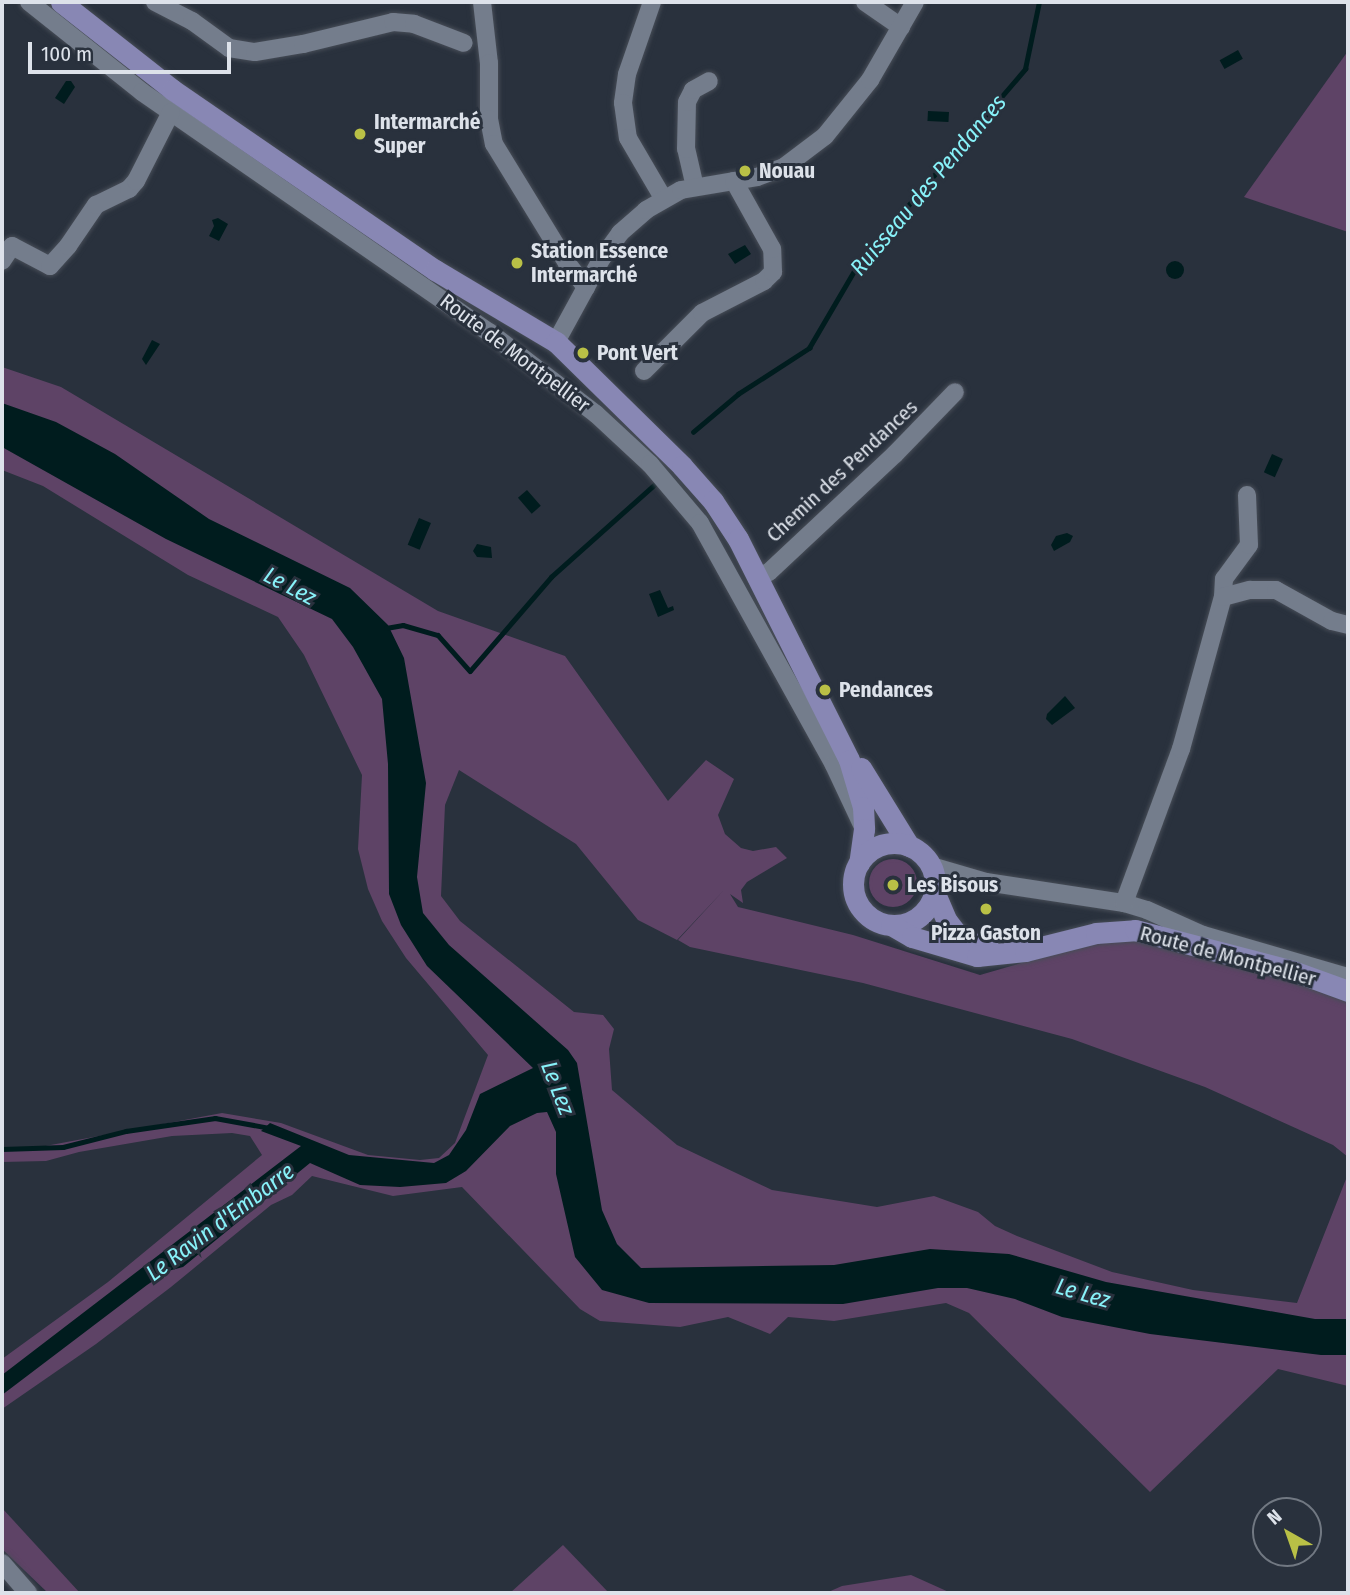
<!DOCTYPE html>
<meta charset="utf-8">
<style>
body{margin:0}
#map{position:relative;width:1350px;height:1595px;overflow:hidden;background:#29313d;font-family:"Fira Sans Condensed",sans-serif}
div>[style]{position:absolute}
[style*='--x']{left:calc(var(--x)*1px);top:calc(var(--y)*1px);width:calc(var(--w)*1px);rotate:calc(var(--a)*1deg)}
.green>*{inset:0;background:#5e4366}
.round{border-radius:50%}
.water>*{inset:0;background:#001c1e;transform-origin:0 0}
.stream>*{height:4.5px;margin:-2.25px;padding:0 2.25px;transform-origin:2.25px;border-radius:2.25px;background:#001c1e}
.roads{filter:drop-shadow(0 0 2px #474d57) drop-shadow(0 0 2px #474d57)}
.minor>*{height:18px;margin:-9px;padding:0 9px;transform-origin:9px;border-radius:9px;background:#747d8c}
.major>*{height:21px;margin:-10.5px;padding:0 10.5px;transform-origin:10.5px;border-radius:10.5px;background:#8887b4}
.major>.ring{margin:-10.5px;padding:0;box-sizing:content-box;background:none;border:21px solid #8887b4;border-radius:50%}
.dots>*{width:19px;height:19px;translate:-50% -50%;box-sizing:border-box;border:4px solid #29313d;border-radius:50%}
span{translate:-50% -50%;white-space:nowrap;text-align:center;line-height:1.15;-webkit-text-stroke:6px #29313d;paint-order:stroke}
.poi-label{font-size:21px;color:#dde2ea;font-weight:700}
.left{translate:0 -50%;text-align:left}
.street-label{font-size:21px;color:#dde2ea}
.water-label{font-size:23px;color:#88f2f9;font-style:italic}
.frame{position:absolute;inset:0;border:4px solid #dde2ea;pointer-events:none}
.north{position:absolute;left:1252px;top:1497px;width:70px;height:70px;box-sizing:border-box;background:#29313d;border:2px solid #717882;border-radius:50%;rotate:320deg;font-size:19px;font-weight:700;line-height:28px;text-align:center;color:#dde2ea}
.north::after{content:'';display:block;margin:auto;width:24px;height:32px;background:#b9c046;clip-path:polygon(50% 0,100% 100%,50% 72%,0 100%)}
.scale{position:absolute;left:28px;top:42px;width:203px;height:32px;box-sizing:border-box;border:4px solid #dde2ea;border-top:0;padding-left:9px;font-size:21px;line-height:24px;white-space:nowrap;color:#dde2ea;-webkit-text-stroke:5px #29313d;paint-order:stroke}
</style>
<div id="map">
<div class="green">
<div style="clip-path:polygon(1348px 51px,1348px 232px,1244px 197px)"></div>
<div style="clip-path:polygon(2px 367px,61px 387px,438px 611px,565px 656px,668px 801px,706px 760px,734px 779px,718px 815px,725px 834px,741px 848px,753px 851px,776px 847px,787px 858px,747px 882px,741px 890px,743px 903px,730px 894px,738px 907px,853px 935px,980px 975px,1135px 930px,1348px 994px,1348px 1157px,1333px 1145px,1205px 1087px,1072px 1039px,863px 983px,690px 947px,678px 940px,724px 890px,677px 940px,638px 920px,576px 844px,459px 770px,445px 805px,441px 896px,460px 921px,574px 1012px,603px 1015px,614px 1029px,609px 1049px,612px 1090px,677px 1145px,772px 1190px,877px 1207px,934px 1196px,978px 1212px,995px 1226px,1017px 1236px,1112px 1272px,1193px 1290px,1297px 1303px,1348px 1174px,1348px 1386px,1278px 1369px,1150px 1492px,969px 1313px,946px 1303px,834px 1321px,788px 1317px,770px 1334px,728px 1317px,680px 1327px,600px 1321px,580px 1309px,462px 1187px,393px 1196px,312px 1176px,292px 1195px,271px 1205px,171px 1287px,96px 1344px,2px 1409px,2px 1359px,108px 1282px,262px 1155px,250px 1136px,232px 1133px,172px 1136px,79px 1152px,46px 1161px,2px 1162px,2px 1147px,40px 1147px,222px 1113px,281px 1123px,368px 1155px,420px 1160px,439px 1158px,455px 1143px,488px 1055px,406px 958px,382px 921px,368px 889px,358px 849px,362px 775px,304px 655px,278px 617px,188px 575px,43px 486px,2px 470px)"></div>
<div class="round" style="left:869px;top:859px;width:48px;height:48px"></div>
<div style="clip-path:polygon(2px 1508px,80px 1593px,48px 1593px,2px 1549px)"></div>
<div style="clip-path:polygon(563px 1545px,609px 1593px,510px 1593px)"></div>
<div style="clip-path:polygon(911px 1575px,951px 1593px,826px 1593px,842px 1586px)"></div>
</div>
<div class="water">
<div style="left:1238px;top:50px;width:10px;height:21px;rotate:61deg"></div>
<div style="clip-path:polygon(66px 81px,71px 81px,75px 87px,64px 104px,55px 98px)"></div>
<div style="left:928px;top:111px;width:21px;height:10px;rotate:3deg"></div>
<div style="clip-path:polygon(218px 218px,228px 224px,219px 241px,209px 236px,214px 226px,212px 220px)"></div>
<div style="clip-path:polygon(745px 245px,751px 254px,735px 264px,728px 254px)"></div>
<div class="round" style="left:1166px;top:261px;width:18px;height:18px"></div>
<div style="clip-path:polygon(152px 340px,160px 344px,146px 365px,142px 359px)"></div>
<div style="clip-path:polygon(2px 403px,56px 422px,115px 454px,209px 519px,350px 588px,388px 625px,404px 658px,426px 783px,417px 877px,423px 913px,449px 945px,568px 1050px,577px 1063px,602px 1210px,617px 1244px,641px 1268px,834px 1265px,930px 1249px,1009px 1254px,1106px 1282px,1315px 1319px,1348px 1319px,1348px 1355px,1321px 1355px,1150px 1334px,1062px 1317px,1015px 1299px,967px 1288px,938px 1288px,843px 1304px,649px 1303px,602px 1290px,575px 1257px,556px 1174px,556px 1132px,547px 1112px,537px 1113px,510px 1126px,466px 1171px,446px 1183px,400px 1187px,360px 1185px,310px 1163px,183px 1267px,168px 1271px,147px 1285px,2px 1395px,2px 1375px,301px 1146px,261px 1131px,270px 1123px,349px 1155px,434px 1163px,449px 1155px,466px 1130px,480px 1094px,533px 1068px,427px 966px,401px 925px,389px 894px,388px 764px,382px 699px,353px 647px,332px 619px,166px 539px,2px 447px)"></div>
<div style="left:1272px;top:454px;width:12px;height:20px;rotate:24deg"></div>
<div style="left:527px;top:490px;width:21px;height:12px;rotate:49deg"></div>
<div style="left:419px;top:518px;width:13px;height:29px;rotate:23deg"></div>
<div style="clip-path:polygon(1067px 533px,1073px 536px,1070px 542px,1054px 551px,1051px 545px,1056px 536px)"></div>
<div style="clip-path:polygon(477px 544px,491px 547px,492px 558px,477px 557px,473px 551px)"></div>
<div style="clip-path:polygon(660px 590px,668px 608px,673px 606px,674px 610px,658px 617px,649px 594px)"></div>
<div style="clip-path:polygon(1065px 696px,1075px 708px,1052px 725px,1046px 719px,1047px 714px)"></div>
</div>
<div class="stream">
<div style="--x:693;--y:432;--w:59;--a:-40.2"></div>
<div style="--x:738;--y:394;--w:85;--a:-32.9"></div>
<div style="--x:809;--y:348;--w:97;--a:-59.7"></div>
<div style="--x:858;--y:264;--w:257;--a:-49.4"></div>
<div style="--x:1025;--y:69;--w:68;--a:-78.2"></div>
<div style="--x:386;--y:628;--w:17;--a:-10"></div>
<div style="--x:403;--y:625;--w:36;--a:16"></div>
<div style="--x:438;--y:635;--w:48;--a:48.4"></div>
<div style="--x:470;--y:671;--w:124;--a:-49.2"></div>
<div style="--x:551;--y:577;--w:140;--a:-41.8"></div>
<div style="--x:2;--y:1149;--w:61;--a:-1.9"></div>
<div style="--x:63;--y:1147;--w:65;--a:-14.3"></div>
<div style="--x:126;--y:1131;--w:90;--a:-8.3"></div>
<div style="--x:215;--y:1118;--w:56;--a:10.3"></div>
</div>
<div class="roads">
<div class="minor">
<div style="--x:29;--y:2;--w:144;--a:38.5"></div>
<div style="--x:142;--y:92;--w:422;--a:34.7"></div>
<div style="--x:489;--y:332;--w:135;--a:37.5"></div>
<div style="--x:596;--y:414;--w:74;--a:42.8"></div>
<div style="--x:650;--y:464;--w:77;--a:49.7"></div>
<div style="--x:700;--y:523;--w:277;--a:61"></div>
<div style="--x:834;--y:765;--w:71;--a:64.9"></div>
<div style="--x:155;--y:2;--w:42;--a:27.2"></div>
<div style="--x:192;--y:21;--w:46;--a:36.1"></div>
<div style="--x:229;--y:48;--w:26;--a:9"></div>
<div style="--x:255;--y:52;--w:49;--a:-9.5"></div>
<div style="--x:303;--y:44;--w:93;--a:-13.7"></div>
<div style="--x:393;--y:22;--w:21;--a:5"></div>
<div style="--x:414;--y:24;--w:53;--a:20.8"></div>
<div style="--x:482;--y:2;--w:61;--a:83.5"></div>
<div style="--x:489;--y:63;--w:56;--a:90"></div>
<div style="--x:489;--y:119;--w:25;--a:79"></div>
<div style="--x:494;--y:144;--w:140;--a:58.5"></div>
<div style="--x:567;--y:263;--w:31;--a:52"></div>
<div style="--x:652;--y:2;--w:76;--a:109.1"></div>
<div style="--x:627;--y:74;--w:29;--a:98"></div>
<div style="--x:623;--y:103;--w:35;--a:82"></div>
<div style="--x:628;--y:138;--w:69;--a:59.7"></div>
<div style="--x:865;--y:2;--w:44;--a:34.8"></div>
<div style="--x:695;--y:187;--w:39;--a:-103"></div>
<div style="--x:686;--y:149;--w:47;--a:-88.8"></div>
<div style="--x:687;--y:102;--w:13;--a:-63"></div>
<div style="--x:693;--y:90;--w:18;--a:-29"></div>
<div style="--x:2;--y:261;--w:18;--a:-56"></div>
<div style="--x:12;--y:246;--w:43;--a:27.8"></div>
<div style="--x:50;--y:266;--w:27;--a:-48"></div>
<div style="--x:68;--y:246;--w:50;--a:-55.7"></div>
<div style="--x:96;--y:205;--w:37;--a:-26"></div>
<div style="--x:129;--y:189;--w:11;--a:-49"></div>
<div style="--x:136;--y:181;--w:77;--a:-63.1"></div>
<div style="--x:556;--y:342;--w:96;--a:-61.3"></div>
<div style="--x:602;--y:258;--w:31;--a:-54"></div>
<div style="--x:620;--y:233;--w:35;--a:-41"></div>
<div style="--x:646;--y:210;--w:40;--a:-29.7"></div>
<div style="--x:681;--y:190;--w:77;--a:-9.7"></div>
<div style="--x:757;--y:177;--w:29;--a:-20"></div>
<div style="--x:784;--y:167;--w:51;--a:-37.1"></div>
<div style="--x:825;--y:136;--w:72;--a:-51.2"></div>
<div style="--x:870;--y:80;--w:90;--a:-60"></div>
<div style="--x:644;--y:371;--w:82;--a:-45"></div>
<div style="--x:702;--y:313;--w:70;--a:-27.3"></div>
<div style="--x:764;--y:281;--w:13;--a:-45"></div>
<div style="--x:773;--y:272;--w:23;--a:-92"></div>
<div style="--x:772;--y:249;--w:78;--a:-119.2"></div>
<div style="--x:757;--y:577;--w:13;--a:-23"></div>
<div style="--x:769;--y:572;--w:173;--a:-43.1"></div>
<div style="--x:895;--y:454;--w:86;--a:-45.9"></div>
<div style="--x:1223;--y:597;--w:18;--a:-87"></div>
<div style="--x:1224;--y:579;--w:42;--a:-53.7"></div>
<div style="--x:1249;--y:545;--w:50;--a:-92.3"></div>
<div style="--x:931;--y:866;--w:57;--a:16.2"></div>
<div style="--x:986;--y:882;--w:140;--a:8.7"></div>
<div style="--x:1124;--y:903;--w:24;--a:17"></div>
<div style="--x:1147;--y:910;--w:61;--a:24.1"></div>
<div style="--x:1203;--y:935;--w:151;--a:16.2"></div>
<div style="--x:1124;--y:903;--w:164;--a:-69.7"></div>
<div style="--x:1181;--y:749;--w:158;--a:-74.6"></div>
<div style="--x:1223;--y:597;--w:28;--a:-15"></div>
<div style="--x:1250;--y:590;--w:26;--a:0"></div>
<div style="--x:1276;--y:590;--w:64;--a:29"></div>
<div style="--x:1332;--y:621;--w:16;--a:14"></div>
<div style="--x:2;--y:1563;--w:40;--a:49"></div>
</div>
<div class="major">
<div style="--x:61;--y:2;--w:142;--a:38.2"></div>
<div style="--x:173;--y:90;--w:318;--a:34.5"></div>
<div style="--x:435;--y:270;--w:141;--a:30.8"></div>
<div style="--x:556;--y:342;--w:177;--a:44.5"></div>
<div style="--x:682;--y:466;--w:47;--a:48.5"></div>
<div style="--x:713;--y:501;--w:45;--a:56.7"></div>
<div style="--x:738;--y:539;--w:247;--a:63.3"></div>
<div style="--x:849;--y:760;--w:49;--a:73.4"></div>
<div style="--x:863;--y:807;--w:22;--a:87"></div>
<div style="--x:864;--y:829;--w:34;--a:98"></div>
<div style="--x:861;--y:768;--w:92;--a:58.4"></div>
<div class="ring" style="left:853px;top:843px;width:61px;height:61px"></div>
<div style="--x:934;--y:891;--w:33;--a:67"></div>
<div style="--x:947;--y:921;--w:16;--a:52"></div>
<div style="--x:957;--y:934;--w:21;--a:29"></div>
<div style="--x:975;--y:944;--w:13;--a:9"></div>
<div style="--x:891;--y:925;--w:24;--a:30"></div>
<div style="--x:912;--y:937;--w:68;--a:16.3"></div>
<div style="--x:977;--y:956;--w:48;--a:-5.9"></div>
<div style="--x:1025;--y:951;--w:73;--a:-14.2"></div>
<div style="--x:1096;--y:933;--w:39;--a:-4"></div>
<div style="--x:1135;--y:930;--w:163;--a:14.5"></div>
<div style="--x:1293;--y:971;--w:59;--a:20"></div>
</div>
</div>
<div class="dots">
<div style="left:360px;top:134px;background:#b9c046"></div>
<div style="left:745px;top:171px;background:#b9c046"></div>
<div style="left:517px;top:263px;background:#b9c046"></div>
<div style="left:583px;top:353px;background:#b9c046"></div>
<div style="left:825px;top:690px;background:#b9c046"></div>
<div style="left:893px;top:885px;background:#b9c046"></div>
<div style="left:986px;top:909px;background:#b9c046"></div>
</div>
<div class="poi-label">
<span class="left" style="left:374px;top:134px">Intermarché<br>Super</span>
<span class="left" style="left:759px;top:171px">Nouau</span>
<span class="left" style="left:531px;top:263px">Station Essence<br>Intermarché</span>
<span class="left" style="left:597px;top:353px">Pont Vert</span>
<span class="left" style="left:839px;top:690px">Pendances</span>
<span class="left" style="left:907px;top:885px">Les Bisous</span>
<span style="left:986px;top:933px">Pizza Gaston</span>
</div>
<div class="street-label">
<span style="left:515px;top:353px;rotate:37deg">Route de Montpellier</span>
<span style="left:842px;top:471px;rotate:-43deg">Chemin des Pendances</span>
<span style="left:1228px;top:956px;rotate:15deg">Route de Montpellier</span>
</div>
<div class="water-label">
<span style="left:928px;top:185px;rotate:-50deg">Ruisseau des Pendances</span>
<span style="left:290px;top:586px;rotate:28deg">Le Lez</span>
<span style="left:558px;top:1088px;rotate:69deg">Le Lez</span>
<span style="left:220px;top:1222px;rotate:-37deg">Le Ravin d'Embarre</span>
<span style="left:1083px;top:1293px;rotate:16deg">Le Lez</span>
</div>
<div class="frame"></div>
<div class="north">N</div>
<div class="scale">100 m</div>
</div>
